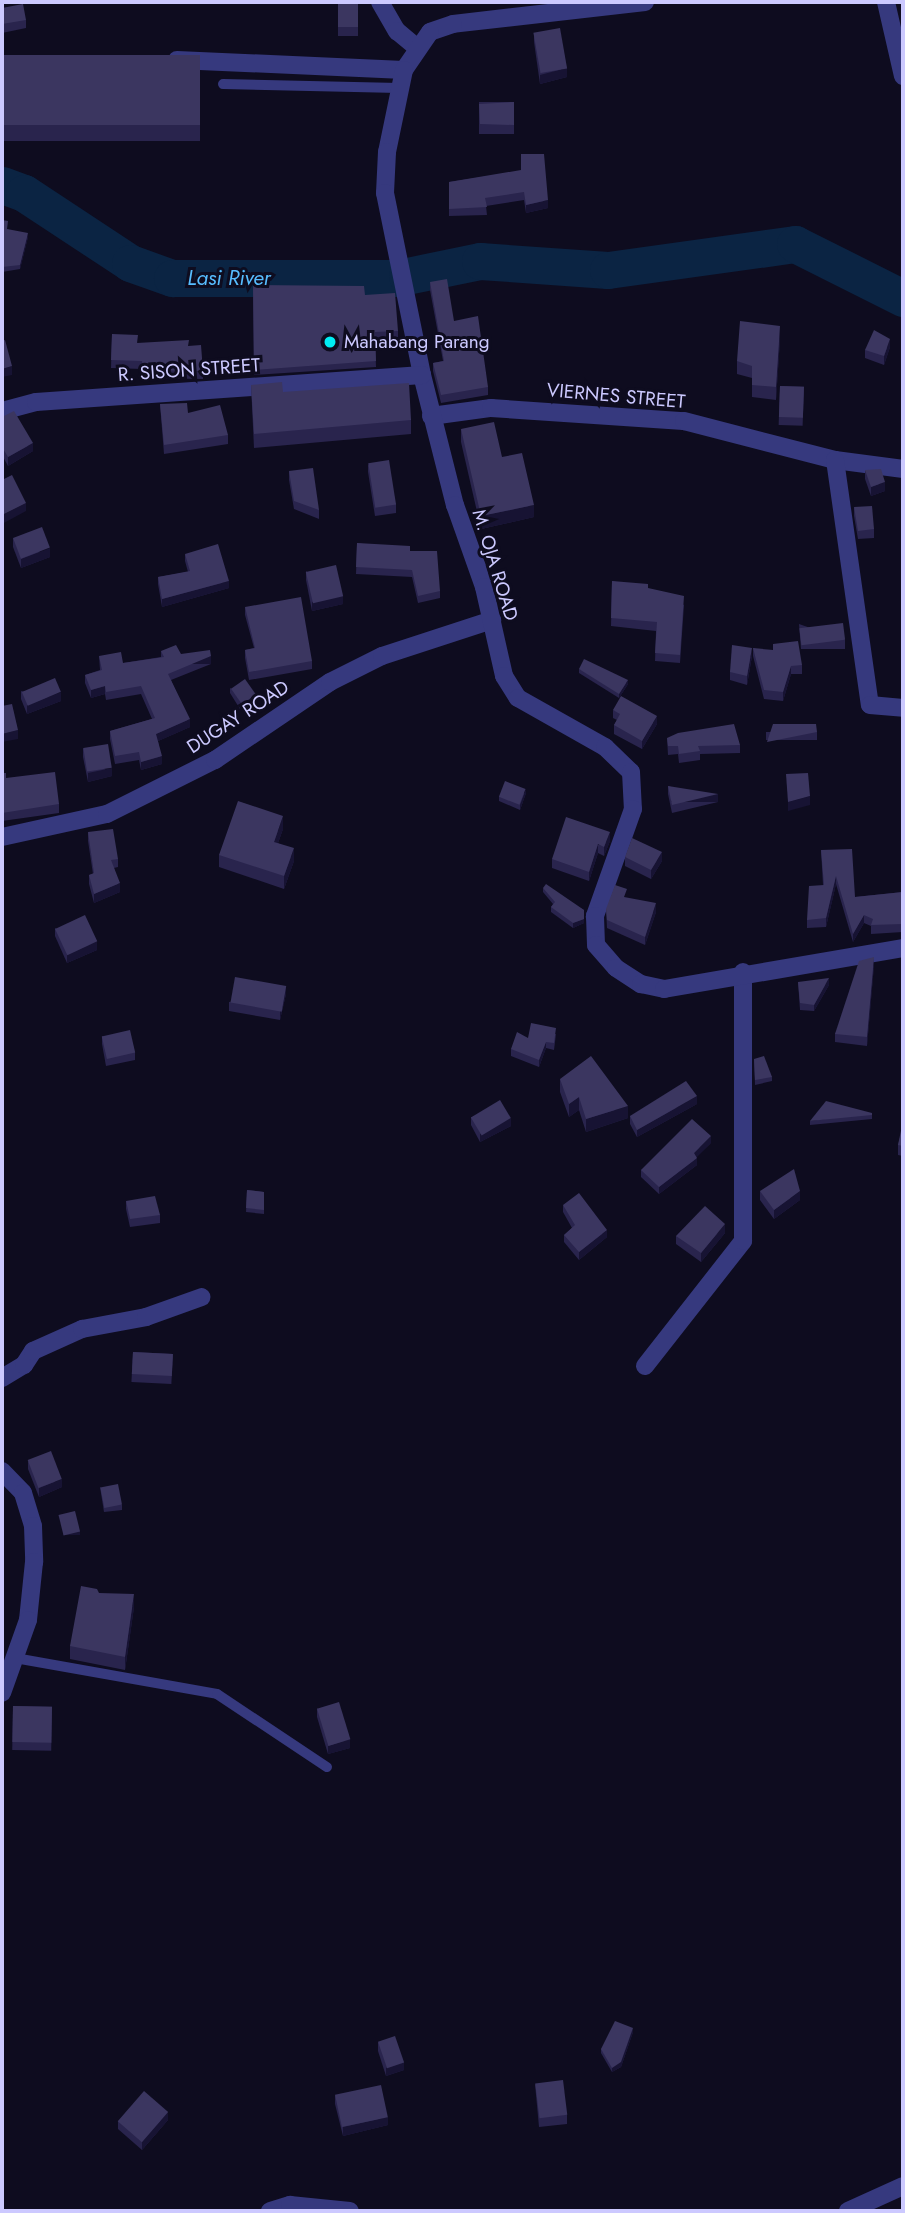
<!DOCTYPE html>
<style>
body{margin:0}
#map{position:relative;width:905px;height:2213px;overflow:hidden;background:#0e0c1f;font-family:Jost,sans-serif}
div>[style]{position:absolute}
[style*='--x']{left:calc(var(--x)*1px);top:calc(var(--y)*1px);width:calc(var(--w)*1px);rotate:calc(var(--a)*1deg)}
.river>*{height:37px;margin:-18.5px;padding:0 18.5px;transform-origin:18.5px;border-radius:18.5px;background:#0b2443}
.service>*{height:10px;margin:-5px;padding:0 5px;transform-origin:5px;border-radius:5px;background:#36397e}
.minor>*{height:18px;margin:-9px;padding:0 9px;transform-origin:9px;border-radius:9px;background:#36397e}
.tertiary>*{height:18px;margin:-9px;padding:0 9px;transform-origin:9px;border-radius:9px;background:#36397e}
.wall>*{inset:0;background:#29244d;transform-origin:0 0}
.shaded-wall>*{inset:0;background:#171333;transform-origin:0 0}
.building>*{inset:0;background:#3b3660;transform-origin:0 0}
.dots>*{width:19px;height:19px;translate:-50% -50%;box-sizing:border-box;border:4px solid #0e0c1f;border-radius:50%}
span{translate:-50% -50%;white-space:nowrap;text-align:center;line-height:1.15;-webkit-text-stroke:6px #0e0c1f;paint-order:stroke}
.poi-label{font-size:19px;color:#ccc9ff}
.left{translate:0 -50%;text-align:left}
.street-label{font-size:19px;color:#ccc9ff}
.water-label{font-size:21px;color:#57bdff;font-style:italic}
.frame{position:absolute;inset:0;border:4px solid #ccc9ff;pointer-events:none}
</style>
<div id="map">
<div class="river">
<div style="--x:2;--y:185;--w:23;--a:20"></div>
<div style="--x:24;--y:193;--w:127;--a:33.4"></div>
<div style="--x:130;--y:263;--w:45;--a:19.7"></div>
<div style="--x:172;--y:278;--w:224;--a:0"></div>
<div style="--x:407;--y:276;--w:75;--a:-11.6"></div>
<div style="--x:480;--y:261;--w:128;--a:4"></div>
<div style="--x:608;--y:270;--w:189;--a:-7.9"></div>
<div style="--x:795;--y:244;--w:121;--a:26.6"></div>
</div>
<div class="service">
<div style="--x:223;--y:84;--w:176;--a:1.3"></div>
<div style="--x:15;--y:1658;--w:205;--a:10.1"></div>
<div style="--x:217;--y:1694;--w:132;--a:33.6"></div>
</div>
<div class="minor">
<div style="--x:380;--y:2;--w:34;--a:60"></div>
<div style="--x:397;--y:31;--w:26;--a:40"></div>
<div style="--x:886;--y:2;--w:76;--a:77.1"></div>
<div style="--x:177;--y:60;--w:227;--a:2.5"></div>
<div style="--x:431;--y:416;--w:61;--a:-7.6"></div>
<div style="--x:491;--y:408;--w:193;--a:3.9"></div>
<div style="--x:684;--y:421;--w:156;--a:14.5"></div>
<div style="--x:835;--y:460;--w:69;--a:7.5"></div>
<div style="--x:835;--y:460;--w:247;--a:81.9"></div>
<div style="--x:870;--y:705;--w:33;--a:5"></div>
<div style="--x:2;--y:837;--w:107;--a:-12.4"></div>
<div style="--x:107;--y:814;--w:121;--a:-26.6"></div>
<div style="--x:215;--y:760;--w:139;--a:-34.1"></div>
<div style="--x:330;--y:682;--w:58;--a:-26.6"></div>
<div style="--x:382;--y:656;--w:116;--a:-18.1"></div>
<div style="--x:645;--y:1366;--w:159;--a:-51.9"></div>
<div style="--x:743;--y:1241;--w:269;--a:-90"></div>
<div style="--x:2;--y:1378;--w:26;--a:-31"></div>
<div style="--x:24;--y:1365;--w:17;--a:-57"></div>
<div style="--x:33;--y:1351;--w:54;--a:-24.2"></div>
<div style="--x:82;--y:1329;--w:65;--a:-10.6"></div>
<div style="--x:146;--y:1317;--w:59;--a:-19.7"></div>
<div style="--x:2;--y:1471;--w:30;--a:46"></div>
<div style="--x:23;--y:1493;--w:34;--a:73"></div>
<div style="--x:33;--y:1526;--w:36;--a:88"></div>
<div style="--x:34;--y:1562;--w:58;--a:95.9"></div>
<div style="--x:28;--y:1620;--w:77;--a:109.6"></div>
</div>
<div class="tertiary">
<div style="--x:645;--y:2;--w:193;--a:173.5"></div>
<div style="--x:453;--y:24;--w:24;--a:161"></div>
<div style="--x:430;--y:32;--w:46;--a:124.4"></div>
<div style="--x:404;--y:70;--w:84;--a:101.7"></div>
<div style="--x:387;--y:152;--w:41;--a:92.8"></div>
<div style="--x:385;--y:193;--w:186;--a:78.5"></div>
<div style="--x:422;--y:375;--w:134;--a:75.8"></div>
<div style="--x:455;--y:505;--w:87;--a:70.5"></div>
<div style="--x:484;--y:587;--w:91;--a:77.3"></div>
<div style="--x:504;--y:676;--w:26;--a:58"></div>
<div style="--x:518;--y:698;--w:100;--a:29.4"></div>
<div style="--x:605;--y:747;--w:36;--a:44"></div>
<div style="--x:631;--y:772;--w:37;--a:87"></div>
<div style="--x:633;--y:809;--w:114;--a:109.6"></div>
<div style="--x:595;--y:916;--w:29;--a:88"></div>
<div style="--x:596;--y:945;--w:30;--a:49"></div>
<div style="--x:616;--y:968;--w:30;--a:33"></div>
<div style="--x:641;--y:984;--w:24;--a:12"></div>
<div style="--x:664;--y:989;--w:242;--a:-9.7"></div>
<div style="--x:2;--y:411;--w:35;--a:-15"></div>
<div style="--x:36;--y:402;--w:387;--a:-4"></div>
<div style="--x:270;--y:2211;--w:21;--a:-17"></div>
<div style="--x:290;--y:2205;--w:60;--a:5.7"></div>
<div style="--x:848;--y:2211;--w:60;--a:-24.4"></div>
</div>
<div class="wall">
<div style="left:338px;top:2px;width:20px;height:34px"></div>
<div style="clip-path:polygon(2px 8px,26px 20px,26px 28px,2px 33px)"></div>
<div style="clip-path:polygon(534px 34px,567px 77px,540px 84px,534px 42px)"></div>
<div style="left:2px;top:55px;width:198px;height:86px"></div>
<div style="left:514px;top:102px;width:32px;height:35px;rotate:90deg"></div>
<div style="clip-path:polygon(521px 171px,548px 208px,526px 213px,524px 200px,486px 206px,487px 215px,449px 216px,449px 182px)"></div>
<div style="clip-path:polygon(2px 220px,7px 229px,28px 237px,20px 269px,2px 272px)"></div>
<div style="clip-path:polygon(430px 282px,488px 387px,488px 395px,441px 403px,433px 371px,433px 363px,443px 361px,430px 290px)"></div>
<div style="clip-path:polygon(253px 285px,365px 295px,398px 331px,398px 337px,375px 338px,376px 367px,254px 375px)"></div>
<div style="clip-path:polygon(112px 334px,138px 343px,188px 346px,203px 371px,203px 379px,143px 378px,142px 369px,111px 368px)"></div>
<div style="clip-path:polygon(780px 339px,776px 400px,752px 397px,752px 378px,737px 374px,737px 361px)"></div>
<div style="clip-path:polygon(890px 347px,884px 365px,865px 358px,865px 350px)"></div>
<div style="clip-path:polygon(251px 385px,411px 420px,411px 434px,254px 448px)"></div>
<div style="left:780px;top:386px;width:24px;height:39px;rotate:2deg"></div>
<div style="clip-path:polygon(160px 404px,188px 413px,228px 435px,228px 444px,164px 454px)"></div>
<div style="clip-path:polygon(2px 417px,33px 451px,8px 466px,2px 455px)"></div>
<div style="clip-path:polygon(461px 429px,502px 457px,534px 517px,481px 529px,461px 442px)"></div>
<div style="clip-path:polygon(368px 464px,396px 504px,396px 513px,375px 516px,368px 472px)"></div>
<div style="clip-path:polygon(865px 470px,885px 491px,871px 496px,865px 479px)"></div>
<div style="clip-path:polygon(289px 471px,319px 510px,319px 519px,294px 509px,289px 480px)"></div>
<div style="clip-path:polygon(854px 507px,874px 529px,874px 538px,858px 539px,854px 516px)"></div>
<div style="clip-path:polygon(13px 538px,50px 557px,21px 568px,13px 547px)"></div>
<div style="clip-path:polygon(357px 543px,410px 551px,440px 591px,440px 598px,418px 603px,412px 577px,356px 574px)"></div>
<div style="clip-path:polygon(185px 554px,229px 588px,162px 607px,158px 584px,158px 577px,188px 572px,185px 561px)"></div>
<div style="clip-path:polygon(306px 571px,343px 604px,312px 611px,306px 580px)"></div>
<div style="clip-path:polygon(612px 581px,648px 589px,684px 605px,680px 663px,655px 661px,656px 631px,611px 626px)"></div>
<div style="clip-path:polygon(245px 607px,312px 661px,312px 669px,249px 680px,245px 658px,245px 650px,254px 648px,245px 615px)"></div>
<div style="clip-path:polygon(799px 624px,845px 640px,845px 649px,801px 649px)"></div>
<div style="clip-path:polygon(753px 648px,802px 665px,802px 674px,791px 674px,783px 701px,764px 699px,753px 656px)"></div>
<div style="clip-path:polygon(161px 651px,181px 654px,211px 664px,171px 680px,190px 727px,158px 741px,162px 764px,141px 770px,139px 760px,115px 764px,110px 739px,110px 731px,152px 719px,141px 694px,106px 700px,105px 694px,91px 698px,85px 683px,85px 675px,100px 670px,99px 656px,123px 663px,161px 657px)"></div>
<div style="clip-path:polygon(752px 656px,747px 685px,730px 680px,730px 672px)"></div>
<div style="clip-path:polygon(579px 669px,628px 684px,619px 698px,579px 673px)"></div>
<div style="clip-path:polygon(230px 688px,256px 700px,240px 709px,230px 693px)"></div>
<div style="clip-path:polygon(21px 691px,61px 701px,27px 714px,21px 699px)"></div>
<div style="clip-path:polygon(613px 710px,657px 724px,642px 749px,614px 734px,614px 725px,617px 720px,613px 718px)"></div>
<div style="left:817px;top:732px;width:8px;height:51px;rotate:90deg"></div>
<div style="clip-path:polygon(667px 738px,740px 745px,740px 753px,700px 754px,700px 760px,679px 763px,678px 754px,668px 755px)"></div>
<div style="clip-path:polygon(83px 748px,112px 776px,88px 782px,83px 757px)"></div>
<div style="clip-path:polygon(2px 773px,6px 778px,59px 804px,59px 813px,2px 821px)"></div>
<div style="clip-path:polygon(668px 786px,718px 802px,672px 813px,668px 794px)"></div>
<div style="clip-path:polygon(526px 793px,520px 810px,499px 801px,499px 797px)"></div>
<div style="clip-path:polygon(283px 829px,278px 843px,294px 861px,284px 889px,219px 867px,219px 855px)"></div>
<div style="clip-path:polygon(88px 832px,118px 859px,118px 867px,114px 868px,120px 892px,94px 903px,89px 884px,89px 875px,93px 874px,88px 841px)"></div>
<div style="clip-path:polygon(610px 841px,604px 856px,598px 853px,589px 881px,552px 868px,552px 859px)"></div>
<div style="clip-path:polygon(821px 850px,855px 897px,903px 892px,903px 932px,871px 934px,871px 926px,864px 923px,853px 942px,836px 884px,826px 927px,807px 928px,807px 920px,823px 885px)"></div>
<div style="clip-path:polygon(625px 857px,662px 861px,651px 879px,625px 866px)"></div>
<div style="clip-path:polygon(543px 888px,584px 910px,584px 923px,573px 928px,551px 912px,551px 907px,553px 904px,543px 892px)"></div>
<div style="clip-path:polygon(606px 909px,656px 912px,645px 945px,607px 928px)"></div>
<div style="clip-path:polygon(55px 928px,97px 950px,67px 963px,55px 936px)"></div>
<div style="clip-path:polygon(874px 965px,867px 1046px,835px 1042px,835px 1034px)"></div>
<div style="clip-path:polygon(798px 982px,829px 985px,814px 1011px,800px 1010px)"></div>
<div style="clip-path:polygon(286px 994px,280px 1020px,229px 1011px,229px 1002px)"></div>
<div style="clip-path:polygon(556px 1034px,554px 1050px,546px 1048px,539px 1067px,511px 1056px,511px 1049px,528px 1038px)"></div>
<div style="clip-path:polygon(102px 1036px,135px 1052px,135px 1060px,106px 1066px,102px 1044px)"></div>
<div style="clip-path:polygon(754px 1059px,772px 1077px,772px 1081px,755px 1085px)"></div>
<div style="clip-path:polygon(560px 1079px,628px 1118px,586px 1132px,579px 1110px,569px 1117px,560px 1092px)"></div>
<div style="clip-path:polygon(697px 1104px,637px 1137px,630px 1124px,630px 1116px)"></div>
<div style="clip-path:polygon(872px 1113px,872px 1119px,810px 1125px,810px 1121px)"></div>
<div style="clip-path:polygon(471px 1117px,511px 1126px,480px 1142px,471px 1125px)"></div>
<div style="clip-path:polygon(903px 1126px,903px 1156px,898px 1155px,898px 1145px)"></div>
<div style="clip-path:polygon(711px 1143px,696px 1157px,697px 1165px,659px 1194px,641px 1177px,641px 1170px)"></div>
<div style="clip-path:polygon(247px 1190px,264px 1192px,264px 1214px,246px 1212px)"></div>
<div style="clip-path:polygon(760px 1191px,800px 1200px,774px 1219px,760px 1200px)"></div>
<div style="clip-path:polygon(126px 1201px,160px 1215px,160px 1223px,130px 1227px,126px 1209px)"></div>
<div style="clip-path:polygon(563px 1205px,607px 1237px,579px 1260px,564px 1242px,564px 1235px,572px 1228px,563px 1212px)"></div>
<div style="clip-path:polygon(725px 1233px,701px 1262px,676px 1244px,676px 1236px)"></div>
<div style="left:133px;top:1352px;width:40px;height:30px;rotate:3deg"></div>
<div style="clip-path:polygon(28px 1461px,62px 1487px,39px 1497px,28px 1469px)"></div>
<div style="clip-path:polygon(100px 1487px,122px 1505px,122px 1510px,104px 1512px)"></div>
<div style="clip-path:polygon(99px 1593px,134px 1607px,125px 1670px,70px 1659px,70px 1646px)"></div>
<div style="left:13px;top:1706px;width:39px;height:44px;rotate:1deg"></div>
<div style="clip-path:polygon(317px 1708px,350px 1748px,328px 1754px,317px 1717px)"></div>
<div style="clip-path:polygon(633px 2032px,621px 2067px,612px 2072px,601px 2053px,601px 2049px)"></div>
<div style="clip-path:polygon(378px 2042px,404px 2070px,386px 2076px,378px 2051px)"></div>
<div style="clip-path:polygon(535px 2084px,567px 2115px,567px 2124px,539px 2127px)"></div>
<div style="clip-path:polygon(335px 2095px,388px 2125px,343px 2136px,335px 2104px)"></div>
<div style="clip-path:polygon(168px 2120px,142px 2150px,118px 2129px,118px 2121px)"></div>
</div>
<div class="shaded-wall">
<div style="clip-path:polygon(567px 68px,567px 77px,540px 84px,540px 75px)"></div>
<div style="clip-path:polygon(548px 200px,548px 208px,526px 213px,526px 205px)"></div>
<div style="clip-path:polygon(28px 233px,28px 237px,20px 269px,20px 265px)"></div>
<div style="clip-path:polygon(780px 326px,780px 339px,776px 400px,776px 387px)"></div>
<div style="clip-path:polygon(890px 339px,890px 347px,884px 365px,884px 356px)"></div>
<div style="clip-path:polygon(12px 366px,12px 375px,2px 377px,2px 369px)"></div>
<div style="clip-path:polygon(33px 443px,33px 451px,8px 466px,8px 457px)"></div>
<div style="clip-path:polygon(885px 482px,885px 491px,871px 496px,871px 487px)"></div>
<div style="clip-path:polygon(26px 503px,26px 511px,2px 524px,2px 515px)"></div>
<div style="clip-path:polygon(534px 505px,534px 517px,481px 529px,481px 516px)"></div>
<div style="clip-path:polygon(50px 548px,50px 557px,21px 568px,21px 559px)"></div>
<div style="clip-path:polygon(229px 581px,229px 588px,162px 607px,162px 599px)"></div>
<div style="clip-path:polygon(343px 596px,343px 604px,312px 611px,312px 602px)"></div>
<div style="clip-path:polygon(752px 648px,752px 656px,747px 685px,747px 676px)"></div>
<div style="left:211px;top:656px;width:8px;height:47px;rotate:90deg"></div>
<div style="clip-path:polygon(791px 666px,791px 674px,783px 701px,783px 692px)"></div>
<div style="clip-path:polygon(628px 680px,628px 684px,619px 698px,619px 694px)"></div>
<div style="clip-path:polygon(105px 686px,105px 694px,91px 698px,91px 690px)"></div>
<div style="clip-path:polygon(61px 692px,61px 701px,27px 714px,27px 705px)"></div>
<div style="clip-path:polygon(256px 695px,256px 700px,240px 709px,240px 704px)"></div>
<div style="clip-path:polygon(657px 716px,657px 724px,642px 749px,642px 741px)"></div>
<div style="clip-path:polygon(190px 719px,190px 727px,156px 742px,156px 734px)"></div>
<div style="clip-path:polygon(18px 730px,18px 739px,2px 742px,2px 734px)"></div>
<div style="clip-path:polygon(162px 756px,162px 764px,141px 770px,141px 762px)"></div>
<div style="clip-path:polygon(112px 768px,112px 776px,88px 782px,88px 773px)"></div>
<div style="clip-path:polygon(526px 789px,526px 793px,520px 810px,520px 805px)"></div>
<div style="left:718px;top:794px;width:8px;height:47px;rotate:90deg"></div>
<div style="clip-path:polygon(810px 796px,810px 805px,788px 811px,788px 802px)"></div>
<div style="clip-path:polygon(283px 816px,283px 829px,274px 854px,274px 842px)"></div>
<div style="clip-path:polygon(610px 832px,610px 841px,604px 856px,604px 847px)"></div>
<div style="clip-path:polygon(598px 844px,598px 853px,589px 881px,589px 872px)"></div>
<div style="clip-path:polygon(294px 848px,294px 861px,284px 889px,284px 876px)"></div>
<div style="clip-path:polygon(662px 852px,662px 861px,651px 879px,651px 870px)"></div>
<div style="clip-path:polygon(836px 876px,836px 884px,826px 927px,826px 918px)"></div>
<div style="clip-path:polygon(120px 883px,120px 892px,94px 903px,94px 894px)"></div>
<div style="clip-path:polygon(656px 903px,656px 912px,645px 945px,645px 937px)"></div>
<div style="clip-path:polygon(864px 915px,864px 923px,853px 942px,853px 934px)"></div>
<div style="clip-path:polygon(584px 919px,584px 923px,573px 928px,573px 923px)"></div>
<div style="clip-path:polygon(97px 941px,97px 950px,67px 963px,67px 954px)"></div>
<div style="clip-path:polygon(874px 957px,874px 965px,867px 1046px,867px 1037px)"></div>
<div style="clip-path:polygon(829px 978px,829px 985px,814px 1011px,814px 1005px)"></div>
<div style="clip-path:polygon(286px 986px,286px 994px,280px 1020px,280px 1011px)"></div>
<div style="clip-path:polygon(546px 1042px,546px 1048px,539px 1067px,539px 1060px)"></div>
<div style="clip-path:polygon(697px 1096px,697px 1104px,637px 1137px,637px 1130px)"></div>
<div style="clip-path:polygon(579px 1097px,579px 1110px,569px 1117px,569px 1104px)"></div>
<div style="clip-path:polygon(628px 1106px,628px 1118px,586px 1132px,586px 1119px)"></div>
<div style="clip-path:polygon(511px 1118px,511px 1126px,480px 1142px,480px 1134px)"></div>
<div style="clip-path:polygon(711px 1136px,711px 1143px,694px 1160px,694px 1153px)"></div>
<div style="clip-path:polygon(697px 1158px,697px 1165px,659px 1194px,659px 1187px)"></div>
<div style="clip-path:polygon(800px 1191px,800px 1200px,774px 1219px,774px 1210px)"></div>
<div style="clip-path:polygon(725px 1224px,725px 1233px,701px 1262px,701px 1253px)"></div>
<div style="clip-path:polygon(607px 1230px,607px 1237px,579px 1260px,579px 1252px)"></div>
<div style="clip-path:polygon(62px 1479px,62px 1487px,39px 1497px,39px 1488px)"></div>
<div style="left:80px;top:1531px;width:4px;height:17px;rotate:90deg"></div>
<div style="clip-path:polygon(134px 1594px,134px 1607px,125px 1670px,125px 1657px)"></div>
<div style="clip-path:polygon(350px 1739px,350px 1748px,328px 1754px,328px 1746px)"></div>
<div style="clip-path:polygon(633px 2028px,633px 2032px,621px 2067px,612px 2072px,612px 2068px)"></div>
<div style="clip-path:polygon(404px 2062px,404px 2070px,386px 2076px,386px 2068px)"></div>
<div style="clip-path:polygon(168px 2112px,168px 2120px,142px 2150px,142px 2141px)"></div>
<div style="clip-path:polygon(388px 2117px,388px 2125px,343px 2136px,343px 2127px)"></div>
</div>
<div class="building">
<div style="left:338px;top:2px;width:20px;height:25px"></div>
<div style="clip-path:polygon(23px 4px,26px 20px,2px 24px,2px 8px)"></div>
<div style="left:560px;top:28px;width:41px;height:27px;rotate:80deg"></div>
<div style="left:2px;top:55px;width:198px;height:70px"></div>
<div style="clip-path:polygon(514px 102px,514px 125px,480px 124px,479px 104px)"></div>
<div style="clip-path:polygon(521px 154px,544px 154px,548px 200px,526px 205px,524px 192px,485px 198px,487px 207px,449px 209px,449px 182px,521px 170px)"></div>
<div style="clip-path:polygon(2px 220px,8px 221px,7px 229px,28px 233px,20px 265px,2px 267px)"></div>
<div style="clip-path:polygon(447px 279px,454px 321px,478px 316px,488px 387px,441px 395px,433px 363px,444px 361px,430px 282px)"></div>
<div style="clip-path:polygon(253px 285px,364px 286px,365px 295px,395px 293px,398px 331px,375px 332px,376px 361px,254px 370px)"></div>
<div style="clip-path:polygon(740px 321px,780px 326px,776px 387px,752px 385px,752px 366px,737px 361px)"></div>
<div style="clip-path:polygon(874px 330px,890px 339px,884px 356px,865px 350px)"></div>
<div style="clip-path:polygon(112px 334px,138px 335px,137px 343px,189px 340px,188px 346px,201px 345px,203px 371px,143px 370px,142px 361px,111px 360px)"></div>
<div style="clip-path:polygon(5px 340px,12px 366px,2px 369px,2px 341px)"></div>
<div style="clip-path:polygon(282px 382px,283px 392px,409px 383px,411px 420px,254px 434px,251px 385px)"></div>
<div style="left:780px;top:386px;width:24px;height:31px;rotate:2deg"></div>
<div style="clip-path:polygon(187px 403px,188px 413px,220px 405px,228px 435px,164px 445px,160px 404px)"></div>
<div style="clip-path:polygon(14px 411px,33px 443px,8px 457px,2px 447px,2px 417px)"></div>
<div style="clip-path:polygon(494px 422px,502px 457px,522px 453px,534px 505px,481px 516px,461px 429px)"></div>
<div style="left:389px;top:460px;width:45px;height:21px;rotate:81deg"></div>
<div style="clip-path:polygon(313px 468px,319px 510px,294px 501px,289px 471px)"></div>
<div style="clip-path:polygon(881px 469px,885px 482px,871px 487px,865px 470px)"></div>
<div style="clip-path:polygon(12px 475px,26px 503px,2px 515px,2px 480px)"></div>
<div style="clip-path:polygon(872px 506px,874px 529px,858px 531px,854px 507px)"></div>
<div style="left:42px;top:527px;width:22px;height:31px;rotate:69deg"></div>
<div style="clip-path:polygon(357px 543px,410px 546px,410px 551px,437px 551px,440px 591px,418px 596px,412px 570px,356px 567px)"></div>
<div style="clip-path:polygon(218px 544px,229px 581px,162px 599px,158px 577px,190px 571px,185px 554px)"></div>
<div style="left:336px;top:565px;width:32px;height:31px;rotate:77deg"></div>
<div style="clip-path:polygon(612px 581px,648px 584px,648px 588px,684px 596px,680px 655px,655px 653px,657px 622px,611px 618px)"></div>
<div style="clip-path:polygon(301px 597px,312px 661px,249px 672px,245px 650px,255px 648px,245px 607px)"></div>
<div style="left:843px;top:623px;width:17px;height:44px;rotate:83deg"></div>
<div style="clip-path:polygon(798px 641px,802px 665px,791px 666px,783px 692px,764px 690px,753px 648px,773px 650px,773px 644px)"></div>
<div style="clip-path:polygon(176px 645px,181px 654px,210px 650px,211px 656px,168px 674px,190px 719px,156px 734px,162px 756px,141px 762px,139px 752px,115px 756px,110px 731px,155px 718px,141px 686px,106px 692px,105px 686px,91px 690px,85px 675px,102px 670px,99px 656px,121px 652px,123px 663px,164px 657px,161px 651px)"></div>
<div style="clip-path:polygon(732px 645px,752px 648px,747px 676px,730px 672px)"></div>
<div style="clip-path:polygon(584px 659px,628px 680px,619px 694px,579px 669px)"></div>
<div style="left:55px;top:678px;width:15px;height:36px;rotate:67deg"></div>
<div style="left:245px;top:679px;width:19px;height:17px;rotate:55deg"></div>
<div style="clip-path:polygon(621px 696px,657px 716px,642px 741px,614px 725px,620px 714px,613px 710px)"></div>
<div style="clip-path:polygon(12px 704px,18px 730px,2px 734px,2px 706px)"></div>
<div style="clip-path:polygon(734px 724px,740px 745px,698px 746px,700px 751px,679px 754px,678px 746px,668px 746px,667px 738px,678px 733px)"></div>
<div style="clip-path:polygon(773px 724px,816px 724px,817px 732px,767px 742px)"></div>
<div style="left:108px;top:744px;width:24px;height:25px;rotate:81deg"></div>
<div style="clip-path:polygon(55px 772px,59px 804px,2px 813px,2px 773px,6px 773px,6px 778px)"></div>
<div style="clip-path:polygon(808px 773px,810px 796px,788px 802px,786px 774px)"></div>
<div style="left:505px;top:781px;width:22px;height:17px;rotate:21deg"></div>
<div style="clip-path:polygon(668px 786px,718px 794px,672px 805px)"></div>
<div style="clip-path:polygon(238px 801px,283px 816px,274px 842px,294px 848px,284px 876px,219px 855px)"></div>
<div style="clip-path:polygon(566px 817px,610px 832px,604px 847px,598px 844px,589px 872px,552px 859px)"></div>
<div style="clip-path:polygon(113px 829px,118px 859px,111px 860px,120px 883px,94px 894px,89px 875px,94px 873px,88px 832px)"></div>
<div style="clip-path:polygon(632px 838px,662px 852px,651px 870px,625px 857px)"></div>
<div style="clip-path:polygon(852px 849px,855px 897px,903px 892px,903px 924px,871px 925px,873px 919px,864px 915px,853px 934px,836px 876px,826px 918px,807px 920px,809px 886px,824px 885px,821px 850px)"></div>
<div style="clip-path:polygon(546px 884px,584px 910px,584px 919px,573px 923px,551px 907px,555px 902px,543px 888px)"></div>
<div style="clip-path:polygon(615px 885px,627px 889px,624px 897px,656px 903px,645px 937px,607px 920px,606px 909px)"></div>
<div style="left:85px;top:915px;width:29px;height:33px;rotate:65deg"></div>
<div style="clip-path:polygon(874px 957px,867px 1037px,835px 1034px,859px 961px)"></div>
<div style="left:235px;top:977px;width:52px;height:26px;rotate:10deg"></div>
<div style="clip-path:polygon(829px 978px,814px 1005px,800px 1003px,798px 982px)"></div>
<div style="clip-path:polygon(531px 1023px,556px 1028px,554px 1043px,546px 1042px,539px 1060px,511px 1049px,517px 1032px,528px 1038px)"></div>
<div style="left:130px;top:1030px;width:23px;height:29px;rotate:77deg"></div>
<div style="clip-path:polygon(591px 1056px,628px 1106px,586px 1119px,579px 1097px,569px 1104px,560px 1079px)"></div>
<div style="clip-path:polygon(764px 1056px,772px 1077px,755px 1080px,754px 1059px)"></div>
<div style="clip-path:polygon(686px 1081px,697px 1096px,637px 1130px,630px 1116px)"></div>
<div style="left:500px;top:1100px;width:21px;height:34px;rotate:59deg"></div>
<div style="clip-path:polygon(826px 1101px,872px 1113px,872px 1115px,810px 1121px)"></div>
<div style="clip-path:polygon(692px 1119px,711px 1136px,694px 1153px,697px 1158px,659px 1187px,641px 1170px)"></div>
<div style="clip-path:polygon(902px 1126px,903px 1126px,903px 1146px,898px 1145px)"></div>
<div style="clip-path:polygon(794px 1169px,800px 1191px,774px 1210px,760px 1191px)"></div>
<div style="clip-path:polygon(247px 1190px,264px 1192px,264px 1210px,246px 1208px)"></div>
<div style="clip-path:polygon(579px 1193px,607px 1230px,579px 1252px,564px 1235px,575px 1225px,563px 1205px)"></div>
<div style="clip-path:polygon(155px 1196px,160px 1215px,130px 1219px,126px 1201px)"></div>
<div style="clip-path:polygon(705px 1206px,725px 1224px,701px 1253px,676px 1236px)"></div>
<div style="left:133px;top:1352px;width:40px;height:22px;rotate:3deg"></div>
<div style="left:51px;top:1451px;width:30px;height:25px;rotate:69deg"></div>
<div style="left:118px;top:1484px;width:21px;height:18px;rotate:79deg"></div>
<div style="left:75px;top:1511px;width:21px;height:17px;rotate:76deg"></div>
<div style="clip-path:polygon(81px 1586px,97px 1589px,99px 1593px,134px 1594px,125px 1657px,70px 1646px)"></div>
<div style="left:339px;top:1702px;width:39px;height:23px;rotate:73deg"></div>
<div style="left:13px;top:1706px;width:39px;height:36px;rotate:1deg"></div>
<div style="clip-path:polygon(615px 2021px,633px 2028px,621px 2062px,612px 2068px,601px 2049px)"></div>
<div style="left:395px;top:2036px;width:28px;height:18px;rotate:71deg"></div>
<div style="left:563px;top:2080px;width:35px;height:28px;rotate:83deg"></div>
<div style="left:381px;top:2085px;width:33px;height:47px;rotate:78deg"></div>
<div style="left:144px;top:2091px;width:32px;height:40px;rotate:41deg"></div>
</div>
<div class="dots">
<div style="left:330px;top:342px;background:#00edf4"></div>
</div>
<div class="poi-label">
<span class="left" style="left:344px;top:342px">Mahabang Parang</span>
</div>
<div class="street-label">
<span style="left:189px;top:370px;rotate:-4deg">R. SISON STREET</span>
<span style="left:616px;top:396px;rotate:5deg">VIERNES STREET</span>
<span style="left:495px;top:565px;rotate:73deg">M. OJA ROAD</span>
<span style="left:238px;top:717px;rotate:-33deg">DUGAY ROAD</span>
</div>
<div class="water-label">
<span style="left:229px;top:278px">Lasi River</span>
</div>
<div class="frame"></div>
</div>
